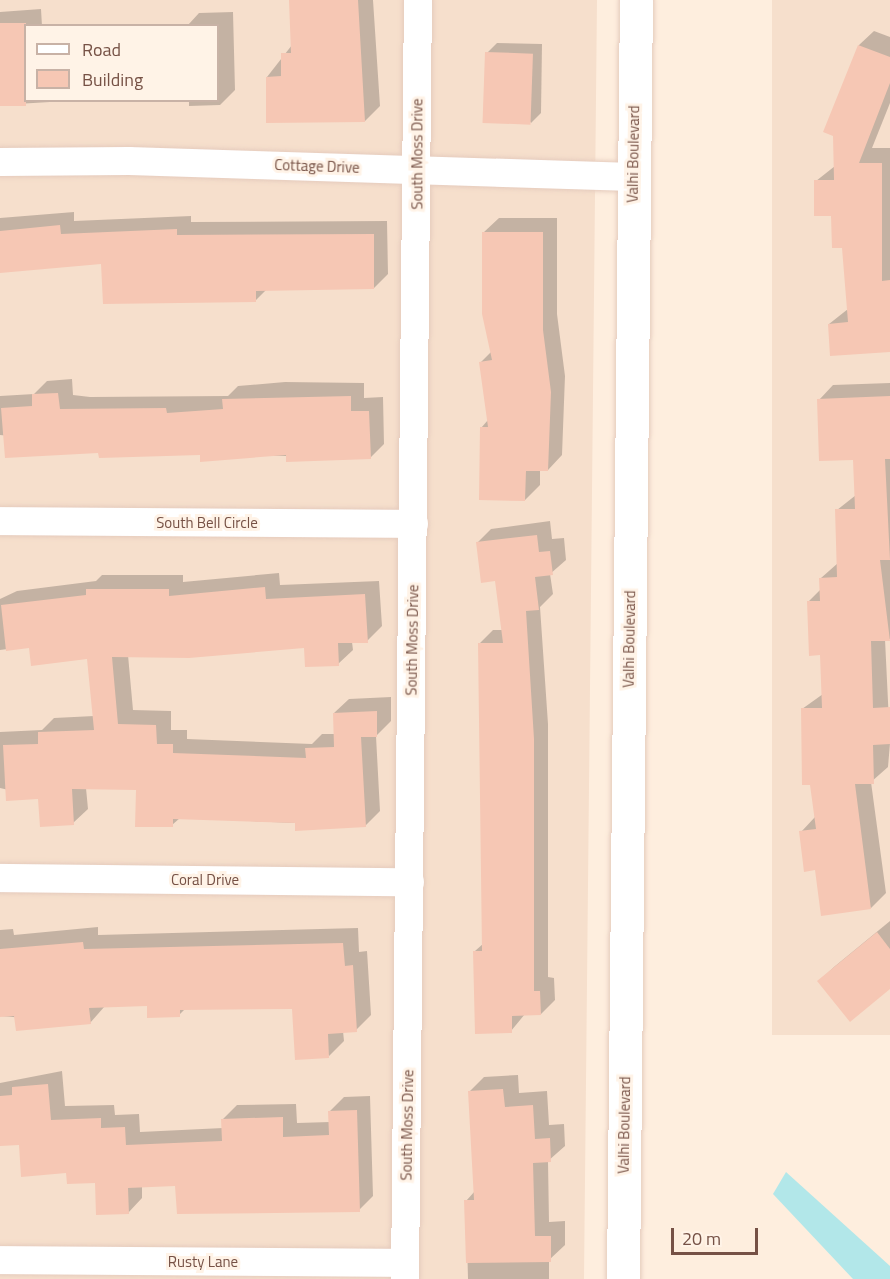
<!DOCTYPE html>
<style>
body{margin:0}
#map{position:relative;width:890px;height:1279px;overflow:hidden;background:#feeede;font-family:"Titillium Web",sans-serif}
div>[style]{position:absolute}
[style*='--x']{left:calc(var(--x)*1px);top:calc(var(--y)*1px);width:calc(var(--w)*1px);rotate:calc(var(--a)*1deg)}
.residential>*{inset:0;background:#f6dfcc;transform-origin:0 0}
.water>*{inset:0;background:#b2e7e9}
.shadow>*{inset:0;background:#0003}
.building>*{inset:0;background:#f6c7b4;transform-origin:0 0}
.roads{filter:drop-shadow(0 0 2px #e5cbbd) drop-shadow(0 0 2px #e5cbbd)}
.minor>*{height:28px;margin:-14px;padding:0 14px;transform-origin:14px;border-radius:14px;background:#fff}
.tertiary>*{height:33px;margin:-16.5px;padding:0 16.5px;transform-origin:16.5px;border-radius:16.5px;background:#fff}
span{translate:-50% -50%;white-space:nowrap;text-align:center;line-height:1.15;-webkit-text-stroke:6px #fff3e7;paint-order:stroke}
.street-label{font-size:15px;color:#765145}
.legend{position:absolute;left:24px;top:24px;width:195px;height:78px;box-sizing:border-box;background:#fff3e7;border:2px solid #c8b2a6;margin:0;padding:8px 10px;list-style:none;font-size:18px;color:#765145}
.legend li{display:flex;align-items:center;gap:12px;height:30px}
.legend b{width:30px;border:2px solid #c8b2a6}
.scale{position:absolute;left:671px;top:1228px;width:87px;height:27px;box-sizing:border-box;border:3px solid #765145;border-top:0;padding-left:8px;font-size:18px;line-height:21px;white-space:nowrap;color:#765145;-webkit-text-stroke:4px #fff3e7;paint-order:stroke}
</style>
<div id="map">
<div class="residential">
<div style="clip-path:polygon(evenodd,0 0,597px 0,584px 1279px,0 1279px,0 0,26px 26px,218px 26px,218px 100px,26px 100px,26px 26px)"></div>
<div style="left:772px;top:0;width:118px;height:1035px"></div>
</div>
<div class="water">
<div style="clip-path:polygon(786px 1172px,890px 1266px,890px 1279px,853px 1279px,773px 1194px)"></div>
</div>
<div class="shadow">
<div style="clip-path:polygon(291px 0,373px 0,380px 106px,365px 121px,267px 77px,292px 45px)"></div>
<div style="clip-path:polygon(41px 9px,42px 26px,26px 26px,26px 100px,83px 100px,0 105px,0 12px)"></div>
<div style="clip-path:polygon(233px 12px,235px 90px,220px 105px,189px 106px,189px 100px,218px 100px,218px 26px,120px 26px,188px 25px,199px 13px)"></div>
<div style="clip-path:polygon(874px 31px,890px 37px,890px 103px,872px 148px,890px 148px,890px 350px,829px 324px,848px 309px,844px 246px,816px 181px,835px 166px,834px 135px,825px 132px,859px 45px)"></div>
<div style="clip-path:polygon(497px 43px,542px 44px,541px 113px,531px 123px,487px 53px)"></div>
<div style="clip-path:polygon(74px 212px,74px 221px,191px 216px,191px 222px,387px 221px,388px 274px,374px 288px,267px 289px,255px 301px,103px 263px,0 272px,0 218px)"></div>
<div style="clip-path:polygon(499px 218px,557px 218px,557px 314px,565px 376px,562px 455px,548px 470px,540px 470px,540px 485px,525px 500px,481px 428px,488px 420px,481px 362px,492px 351px,484px 232px)"></div>
<div style="clip-path:polygon(72px 379px,73px 395px,90px 397px,228px 396px,238px 386px,285px 382px,364px 383px,364px 398px,383px 397px,384px 444px,370px 458px,201px 454px,0 435px,0 396px,34px 394px,47px 381px)"></div>
<div style="clip-path:polygon(890px 383px,890px 639px,885px 639px,890px 743px,888px 767px,871px 782px,886px 893px,871px 908px,816px 869px,801px 832px,815px 817px,802px 709px,823px 694px,822px 653px,808px 602px,821px 589px,821px 578px,838px 563px,837px 510px,856px 495px,854px 458px,819px 400px,833px 385px)"></div>
<div style="clip-path:polygon(550px 521px,552px 539px,564px 538px,566px 560px,550px 574px,553px 594px,540px 607px,548px 724px,548px 977px,554px 978px,555px 1000px,541px 1014px,525px 1014px,511px 1031px,475px 951px,484px 943px,479px 644px,493px 630px,503px 630px,497px 580px,477px 543px,491px 529px)"></div>
<div style="clip-path:polygon(279px 573px,280px 585px,379px 581px,382px 626px,367px 641px,352px 642px,353px 650px,338px 664px,306px 646px,128px 655px,133px 710px,171px 711px,171px 730px,187px 730px,187px 739px,312px 744px,322px 734px,335px 734px,334px 713px,349px 699px,391px 697px,391px 721px,376px 736px,380px 811px,365px 826px,180px 818px,172px 825px,137px 789px,86px 788px,88px 809px,73px 823px,39px 797px,0 788px,0 732px,42px 730px,54px 718px,94px 716px,89px 658px,30px 646px,0 650px,0 599px,17px 591px,96px 581px,102px 575px,183px 575px,183px 582px)"></div>
<div style="clip-path:polygon(890px 921px,890px 987px,819px 981px,834px 967px)"></div>
<div style="clip-path:polygon(98px 927px,98px 935px,358px 928px,359px 952px,367px 951px,371px 1015px,356px 1030px,343px 1031px,344px 1041px,329px 1056px,293px 1007px,186px 1008px,179px 1015px,148px 1004px,105px 1006px,90px 1023px,0 1016px,0 930px,13px 929px,14px 935px)"></div>
<div style="clip-path:polygon(62px 1071px,65px 1106px,114px 1105px,115px 1115px,139px 1114px,140px 1132px,223px 1128px,223px 1119px,237px 1105px,296px 1104px,297px 1123px,330px 1122px,330px 1111px,344px 1097px,370px 1096px,373px 1196px,359px 1210px,176px 1184px,142px 1186px,142px 1198px,128px 1213px,96px 1182px,20px 1143px,0 1145px,0 1083px)"></div>
<div style="clip-path:polygon(518px 1075px,519px 1093px,547px 1091px,549px 1125px,564px 1124px,565px 1146px,548px 1161px,549px 1222px,565px 1221px,565px 1245px,549px 1260px,549px 1279px,468px 1279px,466px 1201px,475px 1191px,469px 1092px,484px 1077px)"></div>
</div>
<div class="building">
<div style="clip-path:polygon(289px 0,358px 0,365px 122px,266px 123px,266px 77px,281px 76px,281px 53px,291px 53px)"></div>
<div style="left:26px;top:23px;width:83px;height:26px;rotate:90deg"></div>
<div style="clip-path:polygon(858px 45px,890px 57px,890px 83px,859px 163px,882px 163px,882px 281px,890px 280px,890px 352px,830px 356px,828px 324px,848px 322px,842px 248px,832px 248px,831px 216px,814px 216px,814px 180px,834px 180px,833px 136px,823px 132px)"></div>
<div style="left:485px;top:52px;width:48px;height:71px;rotate:2deg"></div>
<div style="clip-path:polygon(60px 225px,61px 234px,177px 229px,177px 235px,374px 234px,374px 289px,256px 291px,256px 302px,103px 304px,101px 264px,0 273px,0 231px)"></div>
<div style="clip-path:polygon(482px 232px,543px 232px,543px 330px,551px 392px,548px 471px,526px 471px,525px 501px,479px 500px,480px 427px,488px 427px,479px 362px,492px 360px,482px 314px)"></div>
<div style="clip-path:polygon(58px 393px,60px 409px,166px 408px,167px 413px,223px 409px,222px 399px,351px 396px,351px 411px,369px 411px,371px 459px,286px 462px,286px 455px,200px 462px,200px 455px,99px 458px,98px 453px,5px 458px,1px 408px,32px 406px,32px 394px)"></div>
<div style="clip-path:polygon(890px 396px,890px 459px,885px 459px,890px 560px,880px 560px,890px 641px,871px 641px,873px 708px,890px 707px,890px 744px,873px 745px,874px 784px,855px 784px,871px 909px,821px 916px,815px 870px,804px 872px,799px 831px,816px 829px,810px 785px,802px 785px,801px 708px,822px 708px,820px 655px,809px 656px,807px 601px,820px 601px,819px 578px,837px 577px,835px 509px,855px 509px,853px 460px,819px 461px,817px 399px)"></div>
<div style="clip-path:polygon(537px 535px,539px 552px,550px 551px,553px 575px,535px 577px,539px 610px,526px 611px,534px 739px,534px 991px,540px 991px,541px 1015px,512px 1016px,512px 1033px,475px 1034px,473px 951px,482px 951px,478px 643px,503px 643px,495px 581px,481px 583px,476px 542px)"></div>
<div style="clip-path:polygon(265px 587px,266px 599px,365px 594px,368px 643px,338px 643px,339px 666px,305px 667px,304px 648px,189px 658px,112px 657px,118px 724px,156px 725px,157px 744px,173px 744px,173px 753px,306px 758px,305px 748px,334px 747px,333px 713px,377px 711px,377px 737px,361px 737px,366px 827px,295px 831px,295px 823px,173px 819px,173px 827px,135px 827px,136px 790px,72px 789px,74px 825px,40px 827px,38px 799px,6px 801px,3px 745px,38px 744px,38px 732px,94px 730px,87px 659px,31px 666px,29px 648px,6px 651px,1px 605px,86px 595px,86px 589px,169px 589px,169px 596px)"></div>
<div style="clip-path:polygon(877px 932px,890px 949px,890px 989px,850px 1022px,817px 981px)"></div>
<div style="clip-path:polygon(83px 942px,84px 949px,343px 943px,345px 966px,353px 965px,357px 1032px,328px 1034px,329px 1058px,295px 1060px,292px 1009px,180px 1010px,180px 1017px,147px 1018px,147px 1006px,89px 1008px,91px 1024px,16px 1031px,14px 1016px,0 1017px,0 949px)"></div>
<div style="clip-path:polygon(48px 1084px,51px 1120px,101px 1118px,101px 1128px,125px 1127px,126px 1145px,222px 1141px,221px 1119px,283px 1117px,283px 1137px,329px 1135px,328px 1111px,357px 1110px,360px 1212px,177px 1214px,175px 1186px,128px 1188px,129px 1214px,96px 1215px,95px 1183px,67px 1184px,66px 1173px,21px 1177px,19px 1145px,0 1146px,0 1096px,12px 1095px,12px 1087px)"></div>
<div style="clip-path:polygon(503px 1089px,505px 1107px,533px 1105px,535px 1139px,550px 1138px,551px 1162px,533px 1163px,535px 1236px,551px 1236px,551px 1262px,466px 1263px,464px 1200px,474px 1200px,468px 1091px)"></div>
</div>
<div class="roads">
<div class="minor">
<div style="--x:0;--y:162;--w:129;--a:-0.4"></div>
<div style="--x:129;--y:161;--w:504;--a:1.82"></div>
<div style="--x:0;--y:521;--w:414;--a:0.4"></div>
<div style="--x:0;--y:878;--w:410;--a:0.6"></div>
<div style="--x:0;--y:1260;--w:405;--a:0.4"></div>
<div style="--x:405;--y:1279;--w:1279;--a:-89.42"></div>
</div>
<div class="tertiary">
<div style="--x:623;--y:1279;--w:1279;--a:-89.42"></div>
</div>
</div>
<div class="street-label">
<span style="left:417px;top:154px;rotate:-90deg">South Moss Drive</span>
<span style="left:633px;top:154px;rotate:-89deg">Valhi Boulevard</span>
<span style="left:317px;top:166px;rotate:2deg">Cottage Drive</span>
<span style="left:207px;top:523px">South Bell Circle</span>
<span style="left:629px;top:639px;rotate:-89deg">Valhi Boulevard</span>
<span style="left:412px;top:640px;rotate:-89deg">South Moss Drive</span>
<span style="left:205px;top:880px">Coral Drive</span>
<span style="left:407px;top:1125px;rotate:-89deg">South Moss Drive</span>
<span style="left:624px;top:1125px;rotate:-89deg">Valhi Boulevard</span>
<span style="left:203px;top:1262px">Rusty Lane</span>
</div>
<ul class="legend">
<li><b style="height:8px;background:#fff"></b>Road</li>
<li><b style="height:16px;background:#f6c7b4"></b>Building</li>
</ul>
<div class="scale">20 m</div>
</div>
